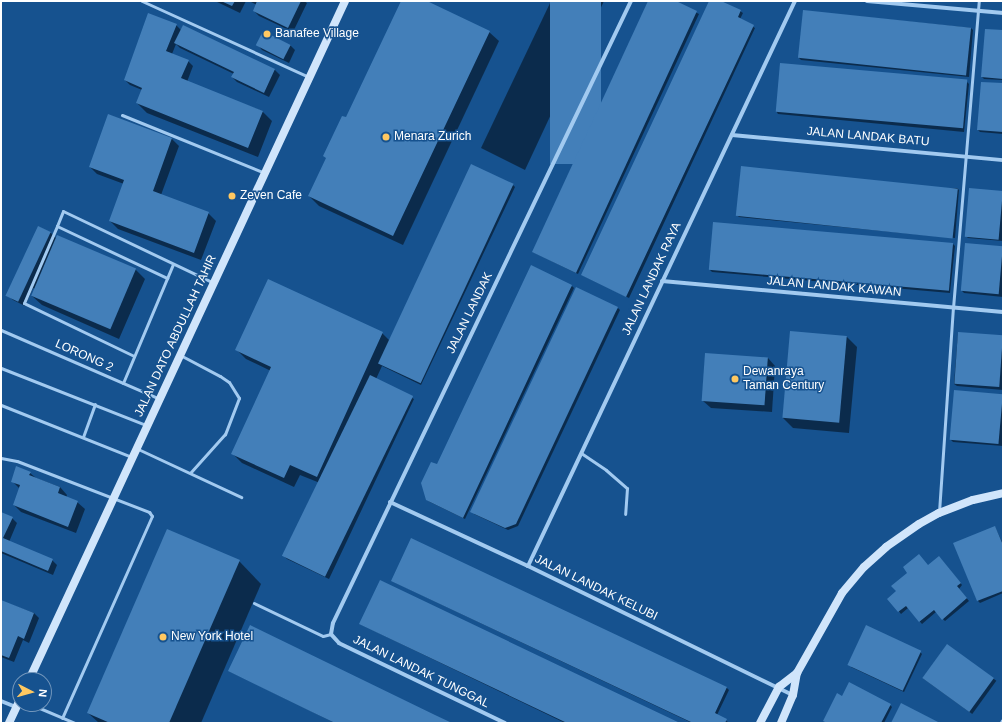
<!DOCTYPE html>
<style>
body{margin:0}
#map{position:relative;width:1004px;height:724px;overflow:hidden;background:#16528f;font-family:Helvetica,sans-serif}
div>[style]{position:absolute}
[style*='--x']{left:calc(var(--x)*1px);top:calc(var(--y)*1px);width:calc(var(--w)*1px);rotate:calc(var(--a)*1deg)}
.shadow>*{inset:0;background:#0007;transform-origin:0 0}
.building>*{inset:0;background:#437fb9;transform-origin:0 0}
.lane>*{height:3px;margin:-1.5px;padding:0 1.5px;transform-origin:1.5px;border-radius:1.5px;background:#a2caf0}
.street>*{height:4px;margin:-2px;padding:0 2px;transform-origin:2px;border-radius:2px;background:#a2caf0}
.secondary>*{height:8px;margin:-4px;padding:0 4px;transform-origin:4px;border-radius:4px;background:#d0e5fb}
.dots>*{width:11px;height:11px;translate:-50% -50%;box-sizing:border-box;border:2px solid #16528f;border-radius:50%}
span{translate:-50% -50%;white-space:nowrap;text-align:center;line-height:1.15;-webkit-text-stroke:3px #16528f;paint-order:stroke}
.poi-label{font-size:12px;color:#fff}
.left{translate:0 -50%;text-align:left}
.street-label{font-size:12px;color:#fff}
.frame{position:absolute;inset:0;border:2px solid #fff;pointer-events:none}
.north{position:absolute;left:12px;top:672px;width:40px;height:40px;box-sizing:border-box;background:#16528f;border:1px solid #7397bc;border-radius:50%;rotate:96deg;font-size:11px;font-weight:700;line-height:16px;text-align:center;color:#fff}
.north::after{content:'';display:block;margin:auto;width:14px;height:18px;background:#ffc861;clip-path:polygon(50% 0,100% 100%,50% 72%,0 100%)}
</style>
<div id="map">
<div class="shadow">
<div style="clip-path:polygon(215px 1px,246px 1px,240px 13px)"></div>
<div style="clip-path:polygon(249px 1px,304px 1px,307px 3px,293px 32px,259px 16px,254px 11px,257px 5px)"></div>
<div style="clip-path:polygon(402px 1px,425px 1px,489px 32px,499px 41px,403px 245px,319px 206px,309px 196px)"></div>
<div style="clip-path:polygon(551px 1px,604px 1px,525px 170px,481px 148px)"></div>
<div style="clip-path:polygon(650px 1px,673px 1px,699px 14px,578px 274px,533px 252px)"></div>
<div style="clip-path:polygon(710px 1px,719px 1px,740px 11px,743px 13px,740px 19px,755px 28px,629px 298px,582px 275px)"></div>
<div style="clip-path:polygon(804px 11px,971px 28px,973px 30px,969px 77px,801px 60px,799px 58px)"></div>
<div style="clip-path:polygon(176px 25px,181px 30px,183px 26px,275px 70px,280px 75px,269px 97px,237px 82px,232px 77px,234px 74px,180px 48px,176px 44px,172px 54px,188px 61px,193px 66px,187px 82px,262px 111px,272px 121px,258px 157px,147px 113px,137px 103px,142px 90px,130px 85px,125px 80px)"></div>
<div style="clip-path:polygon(1003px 31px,1003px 80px,984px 79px,982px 77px)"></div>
<div style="clip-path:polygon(258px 45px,290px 45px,295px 50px,289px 63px,262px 50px)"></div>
<div style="clip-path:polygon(967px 82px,969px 84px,964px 132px,778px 114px,776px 111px)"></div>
<div style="clip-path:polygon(1003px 84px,1003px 134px,980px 132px,978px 130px)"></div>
<div style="clip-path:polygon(109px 115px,172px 139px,179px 146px,161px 195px,208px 213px,216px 221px,201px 260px,118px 229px,110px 221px,124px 184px,97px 174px,90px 167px)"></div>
<div style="clip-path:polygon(513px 185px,515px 187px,421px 385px,382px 366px,376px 379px,414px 399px,329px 579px,287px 559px,285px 557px,320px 483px,300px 475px,294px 487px,242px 463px,233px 454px,271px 371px,246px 359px,237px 350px,382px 333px,389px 340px)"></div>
<div style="clip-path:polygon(957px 188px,959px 190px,955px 238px,739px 217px,737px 215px)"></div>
<div style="clip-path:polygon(1003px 192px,1003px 241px,968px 238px,966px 236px)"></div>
<div style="clip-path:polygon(39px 227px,51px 233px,57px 239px,135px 269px,145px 279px,119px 339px,42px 305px,32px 296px,35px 289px,33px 288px,25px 306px,13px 300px,8px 295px)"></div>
<div style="clip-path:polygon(953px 244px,955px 246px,950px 293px,712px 272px,710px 270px)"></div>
<div style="clip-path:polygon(1003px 247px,1003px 297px,964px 293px,962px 291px)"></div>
<div style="clip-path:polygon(572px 286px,574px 288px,465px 519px,430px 502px,427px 500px,438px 466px)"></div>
<div style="clip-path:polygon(618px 308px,620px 310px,518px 526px,508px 530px,474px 514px)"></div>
<div style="clip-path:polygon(791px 332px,847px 337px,857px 347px,849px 433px,793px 428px,783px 418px)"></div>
<div style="clip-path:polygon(958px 333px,1003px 336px,1003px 390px,957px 386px,954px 384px)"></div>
<div style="clip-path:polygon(768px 358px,775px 366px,772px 412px,711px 408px,703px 401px)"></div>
<div style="clip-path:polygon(1003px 395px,1003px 446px,953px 442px,951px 440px)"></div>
<div style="clip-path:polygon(30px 473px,36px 478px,60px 487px,67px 495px,66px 498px,77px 502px,85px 509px,76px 533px,21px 512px,14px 505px,20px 489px,12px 481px)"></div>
<div style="clip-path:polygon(1px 513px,12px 518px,17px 523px,9px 542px,52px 560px,57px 565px,53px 575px,1px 553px)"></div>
<div style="clip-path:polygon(995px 527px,1003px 544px,1003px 593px,980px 603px,978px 601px)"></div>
<div style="clip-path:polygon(941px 559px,962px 585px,959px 589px,969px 601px,945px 621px,936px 612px,922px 624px,908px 608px,901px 614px,889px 599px,928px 566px)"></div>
<div style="clip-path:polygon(239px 561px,261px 584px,201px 723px,99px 723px,88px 713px)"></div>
<div style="clip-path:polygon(394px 582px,726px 687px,729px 690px,717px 715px,728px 722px,692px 723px)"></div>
<div style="clip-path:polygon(1px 601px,34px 613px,39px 618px,29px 643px,23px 640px,14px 662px,1px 657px)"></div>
<div style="clip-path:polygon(360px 624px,677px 723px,565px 723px)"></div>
<div style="left:947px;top:645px;width:61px;height:41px;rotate:36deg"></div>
<div style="clip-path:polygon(920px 652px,922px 654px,904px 692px,851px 667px)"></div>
<div style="clip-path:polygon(229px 671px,450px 723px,335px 723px)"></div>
<div style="clip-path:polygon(842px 697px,890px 705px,892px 707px,884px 723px,826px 723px,824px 720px)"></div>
</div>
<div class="building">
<div style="clip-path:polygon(221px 1px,235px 1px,232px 6px)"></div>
<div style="clip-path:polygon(257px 1px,301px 1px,288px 28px,253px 11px)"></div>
<div style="clip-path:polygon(401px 1px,427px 1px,490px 31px,393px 236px,308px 196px,326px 158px,323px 156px,342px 116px,346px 117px)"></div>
<div style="left:550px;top:1px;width:51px;height:163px"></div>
<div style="clip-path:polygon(648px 1px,676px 1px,697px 11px,576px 273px,532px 252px)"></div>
<div style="clip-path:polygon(709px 1px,721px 1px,741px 10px,738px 17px,754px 25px,626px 297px,581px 275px)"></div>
<div style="left:803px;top:10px;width:169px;height:48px;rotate:6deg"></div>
<div style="clip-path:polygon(148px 13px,177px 24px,166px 51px,189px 60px,181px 78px,263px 111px,248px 148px,136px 103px,142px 88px,124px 80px)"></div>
<div style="clip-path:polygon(183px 25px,275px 69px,264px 93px,231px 77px,234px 72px,174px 43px)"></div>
<div style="clip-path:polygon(985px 29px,1003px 30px,1003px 79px,981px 77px)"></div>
<div style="left:263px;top:31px;width:31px;height:16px;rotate:27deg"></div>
<div style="left:780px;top:63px;width:188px;height:49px;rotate:5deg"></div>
<div style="clip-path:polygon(981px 82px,1003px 83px,1003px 132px,977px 130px)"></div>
<div style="clip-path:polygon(108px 114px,172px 138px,153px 191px,209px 212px,194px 253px,109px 221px,124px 180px,89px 167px)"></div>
<div style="left:471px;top:164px;width:47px;height:220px;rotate:25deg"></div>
<div style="left:741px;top:166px;width:218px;height:50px;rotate:6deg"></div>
<div style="left:969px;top:188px;width:34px;height:49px;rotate:5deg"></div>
<div style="left:713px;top:222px;width:241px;height:48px;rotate:5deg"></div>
<div style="left:38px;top:226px;width:14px;height:77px;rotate:25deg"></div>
<div style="left:57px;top:235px;width:86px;height:66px;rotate:23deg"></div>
<div style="left:965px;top:243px;width:38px;height:48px;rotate:5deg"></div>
<div style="clip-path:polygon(531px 265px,572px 285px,463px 518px,426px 500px,421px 483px,431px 462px,437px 464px)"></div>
<div style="clip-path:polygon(268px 279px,383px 332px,317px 477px,290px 465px,284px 478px,231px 454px,271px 367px,235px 350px)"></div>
<div style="clip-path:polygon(576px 287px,618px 307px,516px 524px,505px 528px,470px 512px)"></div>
<div style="left:790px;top:331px;width:57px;height:87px;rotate:5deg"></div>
<div style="left:958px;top:332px;width:45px;height:52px;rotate:4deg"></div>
<div style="left:705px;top:353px;width:63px;height:48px;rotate:4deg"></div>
<div style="left:370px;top:375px;width:48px;height:201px;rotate:26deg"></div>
<div style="left:954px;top:390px;width:49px;height:50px;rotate:5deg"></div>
<div style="clip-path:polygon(16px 466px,31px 472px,29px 475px,60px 487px,58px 493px,78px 501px,68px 527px,13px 505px,20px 485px,11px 482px)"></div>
<div style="clip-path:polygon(1px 512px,13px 517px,3px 538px,53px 559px,48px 571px,1px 551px)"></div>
<div style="clip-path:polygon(995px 526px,1003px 545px,1003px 591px,977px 601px,953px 543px)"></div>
<div style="clip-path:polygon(167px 529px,240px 560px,169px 723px,110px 723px,87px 713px)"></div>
<div style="clip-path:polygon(411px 538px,727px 687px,715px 713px,727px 719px,725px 723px,693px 723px,391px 581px)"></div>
<div style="clip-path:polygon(919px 554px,928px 565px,939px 556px,961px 583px,957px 586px,967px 598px,942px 620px,934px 610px,919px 622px,906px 606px,898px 612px,887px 599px,896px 591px,891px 586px,907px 573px,903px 567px)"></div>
<div style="clip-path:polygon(380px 580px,604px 687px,680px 723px,567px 723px,359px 624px)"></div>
<div style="clip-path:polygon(1px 600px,34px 613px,24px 639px,18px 636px,9px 658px,1px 655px)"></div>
<div style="clip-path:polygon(250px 625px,435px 715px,452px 723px,335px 723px,312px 712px,228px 671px)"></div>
<div style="left:866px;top:625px;width:61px;height:44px;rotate:25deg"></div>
<div style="left:947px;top:644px;width:58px;height:42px;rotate:36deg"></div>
<div style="clip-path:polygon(849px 682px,891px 704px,881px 723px,827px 723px,823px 721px,837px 693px,842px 696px)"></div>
<div style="clip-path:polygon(901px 703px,940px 723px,891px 723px)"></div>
</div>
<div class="lane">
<div style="--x:142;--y:1;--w:183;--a:24.5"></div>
<div style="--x:122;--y:115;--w:154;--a:22.1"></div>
<div style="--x:57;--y:226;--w:16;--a:-68"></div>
<div style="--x:63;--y:211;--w:167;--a:25.5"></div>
<div style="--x:1;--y:330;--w:173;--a:23.5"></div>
<div style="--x:134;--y:356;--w:122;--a:-154.3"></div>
<div style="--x:24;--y:303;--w:84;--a:-66.8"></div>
<div style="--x:57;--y:226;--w:122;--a:25.3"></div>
<div style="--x:182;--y:356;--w:43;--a:27.8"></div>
<div style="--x:220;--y:376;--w:11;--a:34"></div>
<div style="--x:229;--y:382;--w:19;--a:58"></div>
<div style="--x:239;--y:398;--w:39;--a:111"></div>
<div style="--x:225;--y:434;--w:52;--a:131.9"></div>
<div style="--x:1;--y:368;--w:156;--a:21.5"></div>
<div style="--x:123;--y:383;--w:129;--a:-67.2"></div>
<div style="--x:1;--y:405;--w:141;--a:21.7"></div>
<div style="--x:83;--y:437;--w:35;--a:-70"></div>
<div style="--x:138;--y:449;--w:114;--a:25"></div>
<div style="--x:581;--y:453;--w:30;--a:34"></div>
<div style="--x:606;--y:470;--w:28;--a:41"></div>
<div style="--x:627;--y:488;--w:26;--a:94"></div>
<div style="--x:1;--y:458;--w:16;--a:11"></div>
<div style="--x:17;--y:461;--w:142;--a:21.1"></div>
<div style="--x:149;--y:512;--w:5;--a:53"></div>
<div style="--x:152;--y:516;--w:221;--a:114"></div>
<div style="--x:939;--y:512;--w:204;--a:-86.1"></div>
<div style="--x:953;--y:308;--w:308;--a:-85.2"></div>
<div style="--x:254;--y:603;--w:76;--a:25.6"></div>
<div style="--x:323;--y:636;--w:8;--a:-14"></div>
<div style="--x:30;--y:704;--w:49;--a:22.9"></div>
</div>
<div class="street">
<div style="--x:867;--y:1;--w:137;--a:5"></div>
<div style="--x:732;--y:135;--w:272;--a:5.3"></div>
<div style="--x:662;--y:281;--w:342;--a:5.2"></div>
<div style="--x:390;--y:502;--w:152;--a:24.9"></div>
<div style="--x:528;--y:566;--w:295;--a:26"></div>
<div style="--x:528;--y:566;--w:625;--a:-64.71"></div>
<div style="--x:1;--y:701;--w:16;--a:22"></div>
<div style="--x:505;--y:723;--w:184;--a:-154.3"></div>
<div style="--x:339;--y:643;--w:12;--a:-132"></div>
<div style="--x:331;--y:634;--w:11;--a:-80"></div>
<div style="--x:333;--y:623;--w:690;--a:-64.4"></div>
<div style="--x:1002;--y:723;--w:2;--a:-63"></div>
</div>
<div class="secondary">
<div style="--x:29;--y:680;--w:749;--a:-65.04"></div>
<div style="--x:9;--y:723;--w:26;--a:-65"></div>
<div style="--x:760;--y:723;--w:41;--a:-62.2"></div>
<div style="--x:779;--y:687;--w:23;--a:-38"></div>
<div style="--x:781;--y:723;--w:30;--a:-67"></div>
<div style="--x:793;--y:695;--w:22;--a:-80"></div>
<div style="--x:797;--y:673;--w:92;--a:-60.6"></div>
<div style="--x:842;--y:593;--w:34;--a:-50"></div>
<div style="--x:864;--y:567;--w:30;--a:-42"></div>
<div style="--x:886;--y:547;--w:40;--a:-34.9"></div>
<div style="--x:919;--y:524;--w:23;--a:-29"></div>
<div style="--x:939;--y:513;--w:36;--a:-21"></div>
<div style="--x:973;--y:500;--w:31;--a:-13"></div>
</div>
<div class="dots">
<div style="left:267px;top:34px;background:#ffc861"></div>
<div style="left:386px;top:137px;background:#ffc861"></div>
<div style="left:232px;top:196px;background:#ffc861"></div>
<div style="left:735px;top:379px;background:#ffc861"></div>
<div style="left:163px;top:637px;background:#ffc861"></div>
</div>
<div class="poi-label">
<span class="left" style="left:275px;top:34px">Banafee Village</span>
<span class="left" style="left:394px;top:137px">Menara Zurich</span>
<span class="left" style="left:240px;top:196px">Zeven Cafe</span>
<span class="left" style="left:743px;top:379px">Dewanraya<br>Taman Century</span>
<span class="left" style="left:171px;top:637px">New York Hotel</span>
</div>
<div class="street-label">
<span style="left:868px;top:137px;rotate:5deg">JALAN LANDAK BATU</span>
<span style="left:652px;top:279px;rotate:-65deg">JALAN LANDAK RAYA</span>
<span style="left:834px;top:287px;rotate:5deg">JALAN LANDAK KAWAN</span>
<span style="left:470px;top:313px;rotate:-64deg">JALAN LANDAK</span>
<span style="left:176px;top:336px;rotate:-65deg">JALAN DATO ABDULLAH TAHIR</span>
<span style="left:84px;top:356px;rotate:24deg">LORONG 2</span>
<span style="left:596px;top:588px;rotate:26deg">JALAN LANDAK KELUBI</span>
<span style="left:421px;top:672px;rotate:26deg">JALAN LANDAK TUNGGAL</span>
</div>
<div class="frame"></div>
<div class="north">N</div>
</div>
